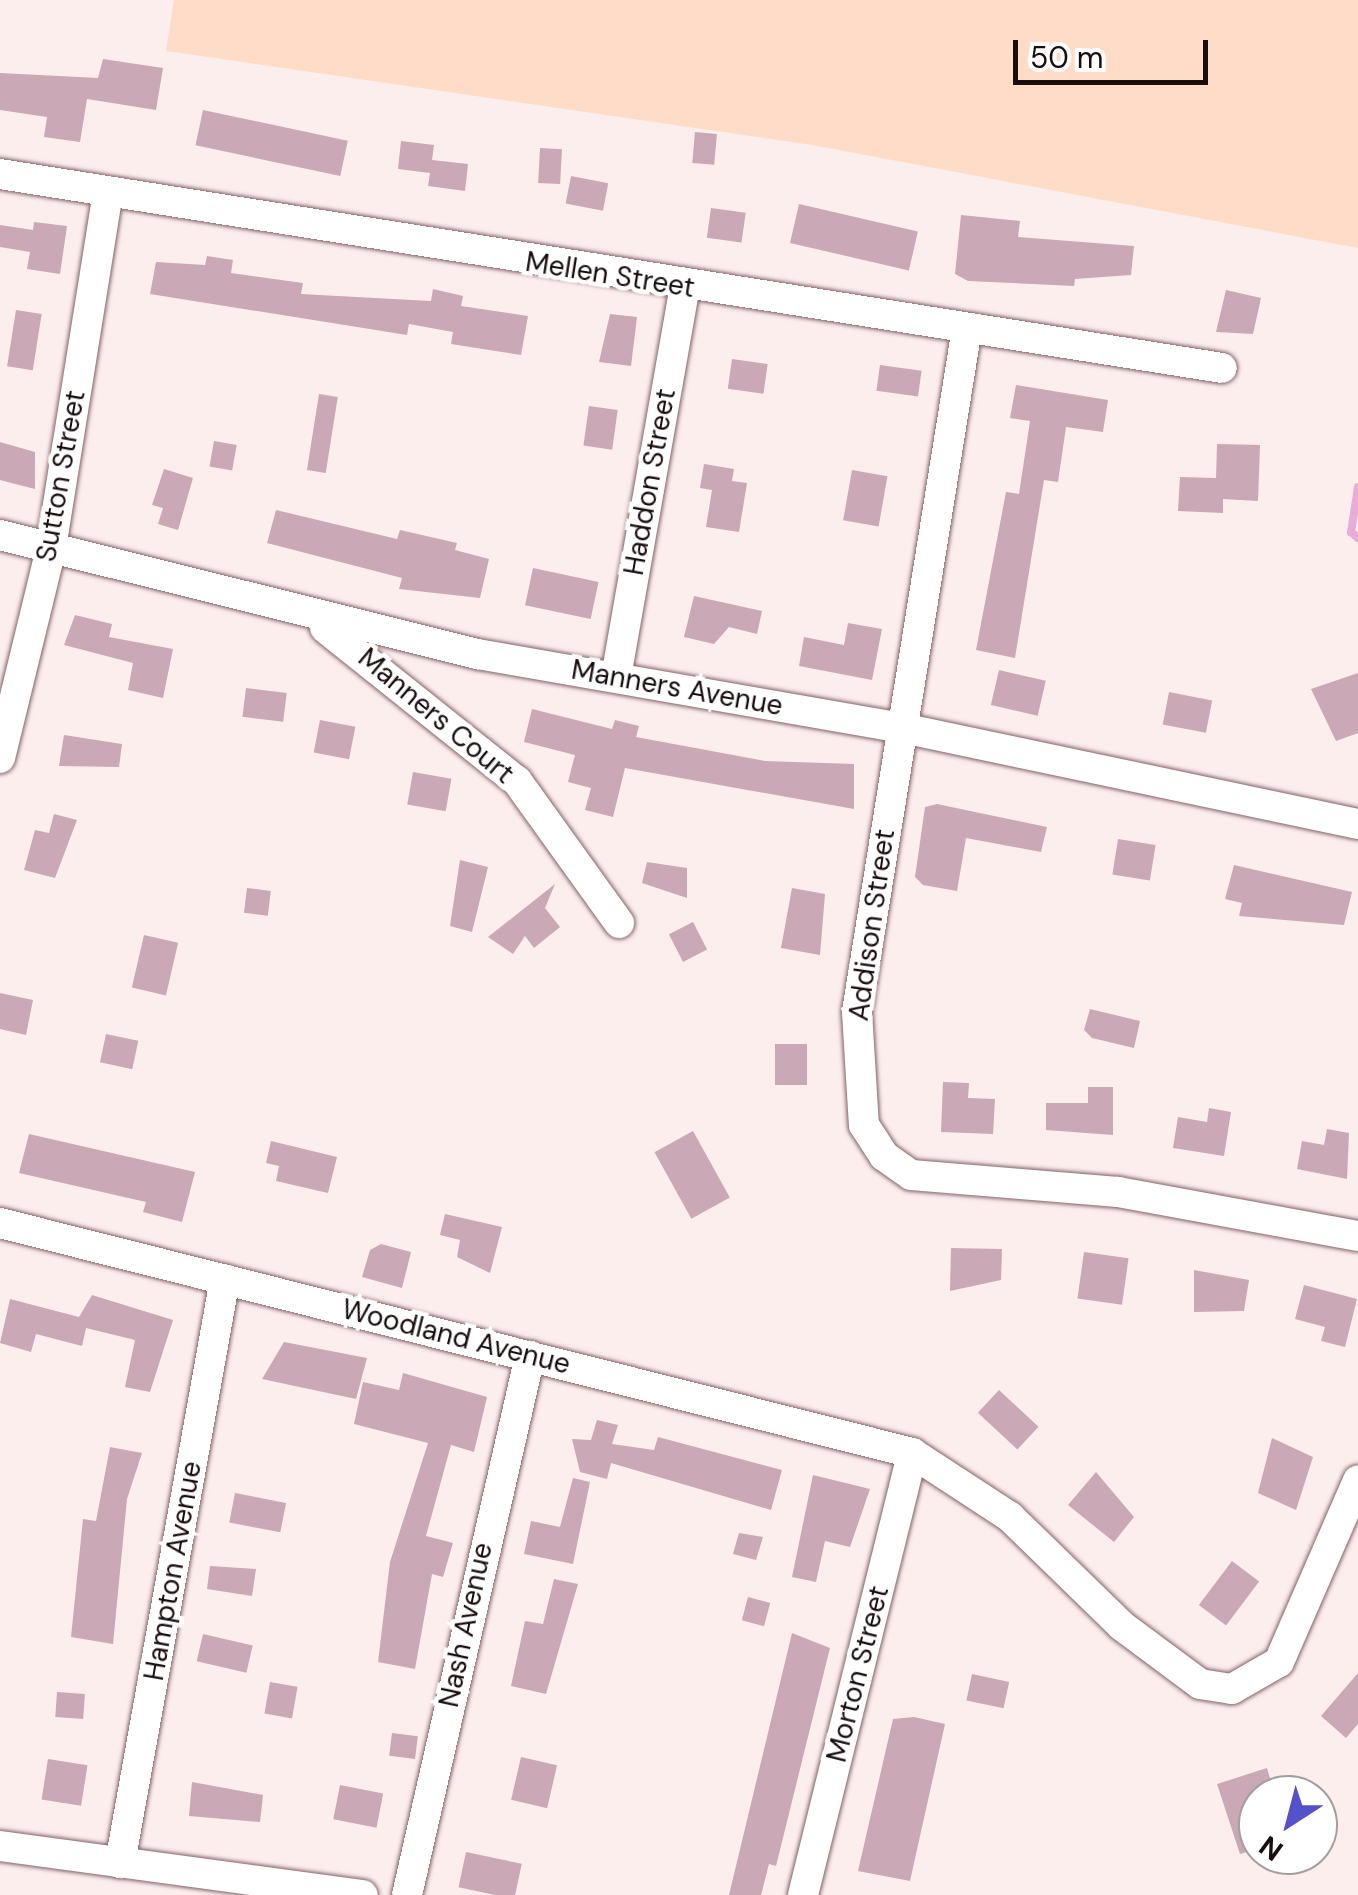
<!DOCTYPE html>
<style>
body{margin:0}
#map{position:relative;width:1358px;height:1895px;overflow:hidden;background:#fdeeee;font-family:"DM Sans",sans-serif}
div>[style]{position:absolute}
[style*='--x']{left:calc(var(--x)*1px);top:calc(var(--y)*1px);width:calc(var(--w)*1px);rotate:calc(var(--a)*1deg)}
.green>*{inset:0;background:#fedcc8}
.stream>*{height:8px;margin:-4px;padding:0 4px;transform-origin:4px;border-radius:4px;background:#e7acd8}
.building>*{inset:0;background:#caa8b5;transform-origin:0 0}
.roads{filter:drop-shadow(0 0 2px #836265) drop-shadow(0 0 2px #836265)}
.minor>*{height:30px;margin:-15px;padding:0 15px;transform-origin:15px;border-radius:15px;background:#fff}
span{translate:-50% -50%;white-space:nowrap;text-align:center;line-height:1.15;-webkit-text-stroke:9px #fff;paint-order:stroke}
.street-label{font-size:28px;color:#190d0e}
.north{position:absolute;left:1238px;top:1775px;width:100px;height:100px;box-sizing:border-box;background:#fff;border:2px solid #a39e9f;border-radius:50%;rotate:216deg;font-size:28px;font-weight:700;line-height:40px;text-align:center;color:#190d0e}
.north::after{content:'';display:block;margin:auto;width:35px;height:45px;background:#5352ca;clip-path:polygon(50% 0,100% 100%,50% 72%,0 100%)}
.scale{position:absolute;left:1013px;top:40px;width:195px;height:45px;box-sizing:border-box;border:5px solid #190d0e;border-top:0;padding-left:12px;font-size:30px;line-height:35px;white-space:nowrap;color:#190d0e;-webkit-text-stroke:8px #fff;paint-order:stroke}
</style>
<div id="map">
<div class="green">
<div style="clip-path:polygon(174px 0,1358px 0,1358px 248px,812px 145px,166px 51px)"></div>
</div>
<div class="stream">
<div style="--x:1358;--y:487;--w:46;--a:98.8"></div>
<div style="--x:1351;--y:532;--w:9;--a:41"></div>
</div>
<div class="building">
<div style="clip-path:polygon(103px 59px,163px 68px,156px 110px,87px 99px,80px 142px,44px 137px,47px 117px,0 110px,0 73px,98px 78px)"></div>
<div style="left:203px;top:110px;width:148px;height:36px;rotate:12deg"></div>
<div style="left:695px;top:132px;width:22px;height:31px;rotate:5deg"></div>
<div style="clip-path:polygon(401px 141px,434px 145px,432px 160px,468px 164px,465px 191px,428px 186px,430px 173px,398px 169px)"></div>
<div style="left:540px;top:148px;width:22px;height:35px;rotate:3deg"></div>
<div style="left:571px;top:176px;width:38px;height:28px;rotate:11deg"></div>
<div style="left:799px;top:204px;width:122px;height:40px;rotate:13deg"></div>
<div style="left:711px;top:208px;width:35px;height:30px;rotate:8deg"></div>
<div style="clip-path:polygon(961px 215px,1020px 221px,1018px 237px,1134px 246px,1131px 275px,1075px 279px,1074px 286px,968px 281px,955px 274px)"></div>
<div style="clip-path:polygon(34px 222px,67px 226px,60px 274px,27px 269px,30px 252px,0 247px,0 225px,33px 230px)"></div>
<div style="clip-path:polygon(207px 256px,233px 260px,231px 273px,303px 283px,301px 294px,431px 301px,433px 289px,463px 296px,461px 306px,528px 316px,521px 355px,451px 344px,453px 332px,409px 324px,407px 335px,150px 294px,156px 262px,205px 265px)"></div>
<div style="clip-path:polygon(1226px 290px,1261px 298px,1253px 334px,1216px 332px)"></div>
<div style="left:16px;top:310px;width:26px;height:57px;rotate:9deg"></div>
<div style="clip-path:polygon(610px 314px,637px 317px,631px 366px,599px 362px)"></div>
<div style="left:732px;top:359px;width:36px;height:30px;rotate:8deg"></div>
<div style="left:880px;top:365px;width:42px;height:26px;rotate:8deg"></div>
<div style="clip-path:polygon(1016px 385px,1108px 400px,1103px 432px,1066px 427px,1058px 482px,1044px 480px,1015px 658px,976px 650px,1006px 492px,1019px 494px,1030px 421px,1010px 418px)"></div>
<div style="left:319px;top:394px;width:19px;height:77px;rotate:9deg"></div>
<div style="left:589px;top:406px;width:29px;height:40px;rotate:8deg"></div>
<div style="left:214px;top:441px;width:23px;height:26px;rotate:10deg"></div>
<div style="clip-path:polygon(0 442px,35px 452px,35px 489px,0 480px)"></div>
<div style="clip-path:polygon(1217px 444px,1260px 445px,1258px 501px,1223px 499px,1223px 513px,1178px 511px,1180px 477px,1216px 478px)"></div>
<div style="clip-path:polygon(704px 464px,734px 469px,732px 481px,747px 483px,739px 532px,706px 527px,712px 490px,700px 488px)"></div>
<div style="clip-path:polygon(164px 469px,193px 478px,178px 530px,158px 524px,163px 508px,152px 505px)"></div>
<div style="left:852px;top:470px;width:36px;height:51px;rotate:10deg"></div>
<div style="clip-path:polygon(276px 510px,397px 539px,400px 530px,457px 543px,455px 550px,489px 559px,480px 598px,399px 589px,402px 578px,267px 543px)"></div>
<div style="left:533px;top:568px;width:67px;height:38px;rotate:12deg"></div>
<div style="clip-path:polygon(694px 596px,762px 611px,757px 634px,729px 627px,714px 644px,684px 637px)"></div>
<div style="clip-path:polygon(75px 615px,112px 624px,109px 637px,173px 649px,163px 698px,128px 690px,133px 663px,64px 645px)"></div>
<div style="clip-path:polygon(848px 623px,882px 629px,872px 680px,799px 666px,804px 637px,844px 645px)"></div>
<div style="left:999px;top:670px;width:48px;height:36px;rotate:13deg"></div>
<div style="clip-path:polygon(1358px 673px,1358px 733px,1336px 741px,1311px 689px)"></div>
<div style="left:246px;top:688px;width:41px;height:29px;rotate:7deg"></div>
<div style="left:1169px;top:692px;width:44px;height:33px;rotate:11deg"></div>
<div style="clip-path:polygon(532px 709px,612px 729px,615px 720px,639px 726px,636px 737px,765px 761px,854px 764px,854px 809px,625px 768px,613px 817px,585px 810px,591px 788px,568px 782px,575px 755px,524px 742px)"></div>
<div style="left:320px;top:720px;width:36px;height:33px;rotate:11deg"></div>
<div style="clip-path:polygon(64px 735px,122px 744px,119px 767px,59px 766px)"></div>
<div style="left:413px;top:772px;width:39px;height:33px;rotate:10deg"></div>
<div style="clip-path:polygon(937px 804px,1047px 827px,1041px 852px,966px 838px,957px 891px,923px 885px,915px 877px,925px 807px)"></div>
<div style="clip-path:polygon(54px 814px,77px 820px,55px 878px,24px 870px,35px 830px,49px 833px)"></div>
<div style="left:1118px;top:839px;width:38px;height:36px;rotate:9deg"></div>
<div style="clip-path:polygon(460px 860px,488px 867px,472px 932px,450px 926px)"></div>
<div style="clip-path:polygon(647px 862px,687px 868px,687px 898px,642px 883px)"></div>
<div style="clip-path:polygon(1234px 865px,1352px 892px,1344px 925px,1239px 916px,1242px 903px,1225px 899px)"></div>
<div style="clip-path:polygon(555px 884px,545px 908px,560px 927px,534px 948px,525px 936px,513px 954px,488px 937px)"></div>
<div style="left:247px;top:888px;width:24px;height:25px;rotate:7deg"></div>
<div style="clip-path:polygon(792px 888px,825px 894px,820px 955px,781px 948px)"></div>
<div style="left:693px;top:922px;width:31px;height:27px;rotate:63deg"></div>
<div style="left:144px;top:935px;width:35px;height:54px;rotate:13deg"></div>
<div style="clip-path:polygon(0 993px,33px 1000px,26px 1035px,0 1029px)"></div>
<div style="clip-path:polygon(1090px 1009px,1140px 1021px,1134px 1048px,1092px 1038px,1084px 1030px)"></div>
<div style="left:106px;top:1034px;width:33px;height:29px;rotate:12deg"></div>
<div style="left:775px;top:1044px;width:32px;height:41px"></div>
<div style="clip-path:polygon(943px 1082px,969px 1083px,968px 1098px,995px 1099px,993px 1134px,941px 1132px)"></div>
<div style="clip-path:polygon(1088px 1087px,1113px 1087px,1113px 1135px,1046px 1130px,1046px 1103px,1088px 1103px)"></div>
<div style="clip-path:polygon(1209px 1108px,1231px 1112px,1224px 1156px,1173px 1148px,1178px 1117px,1207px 1122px)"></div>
<div style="clip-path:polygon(1327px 1129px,1349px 1133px,1347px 1179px,1297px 1169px,1302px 1141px,1324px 1145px)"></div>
<div style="left:693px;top:1131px;width:76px;height:44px;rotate:61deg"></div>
<div style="clip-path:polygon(29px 1134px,195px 1172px,182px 1222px,143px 1212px,146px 1202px,19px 1173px)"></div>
<div style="clip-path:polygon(271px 1141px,337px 1157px,328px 1193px,276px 1181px,279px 1166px,266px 1163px)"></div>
<div style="clip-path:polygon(445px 1214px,502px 1227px,490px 1273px,457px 1257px,460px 1240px,440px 1235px)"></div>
<div style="clip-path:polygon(381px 1244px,411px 1252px,402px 1288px,362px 1277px,370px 1250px)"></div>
<div style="clip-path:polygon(951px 1248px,1002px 1249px,1001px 1280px,950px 1291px)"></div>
<div style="left:1084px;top:1252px;width:45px;height:47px;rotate:8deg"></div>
<div style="clip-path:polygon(1194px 1270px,1249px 1280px,1244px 1311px,1194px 1312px)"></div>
<div style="clip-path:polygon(1304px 1285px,1357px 1299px,1345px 1347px,1321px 1341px,1325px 1327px,1295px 1319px)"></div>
<div style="clip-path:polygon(92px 1295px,173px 1320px,150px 1392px,125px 1387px,135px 1340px,86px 1328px,82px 1346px,36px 1334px,31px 1352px,0 1343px,10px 1299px,79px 1317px)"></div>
<div style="clip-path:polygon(284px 1342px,367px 1358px,356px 1399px,262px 1379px)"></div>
<div style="clip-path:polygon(403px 1373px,487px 1397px,474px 1452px,451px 1445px,426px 1536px,453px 1543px,443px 1577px,432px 1574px,415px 1669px,378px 1662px,390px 1562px,428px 1443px,354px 1424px,363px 1382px,399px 1390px)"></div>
<div style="left:999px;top:1390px;width:54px;height:31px;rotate:43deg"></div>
<div style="clip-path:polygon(597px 1420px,618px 1425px,612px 1444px,654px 1450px,658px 1437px,782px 1470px,771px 1510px,611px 1463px,607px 1479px,580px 1472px,572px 1439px,591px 1440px)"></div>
<div style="clip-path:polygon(1272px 1438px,1313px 1457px,1296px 1510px,1258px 1493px)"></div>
<div style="clip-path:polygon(110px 1447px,142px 1453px,127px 1499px,113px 1644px,71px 1637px,83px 1519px,96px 1521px)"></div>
<div style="clip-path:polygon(1096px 1472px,1134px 1517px,1114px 1542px,1068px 1505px)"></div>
<div style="clip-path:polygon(813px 1475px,870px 1489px,850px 1547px,825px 1541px,816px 1582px,792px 1577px)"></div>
<div style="clip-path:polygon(573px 1478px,590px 1482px,573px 1564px,524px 1554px,531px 1521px,560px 1527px)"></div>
<div style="left:235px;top:1493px;width:52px;height:30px;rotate:11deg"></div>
<div style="clip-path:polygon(739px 1533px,763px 1537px,756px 1560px,733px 1554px)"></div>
<div style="left:1232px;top:1561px;width:34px;height:55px;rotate:37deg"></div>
<div style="clip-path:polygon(210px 1566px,256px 1569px,252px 1596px,207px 1589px)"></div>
<div style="clip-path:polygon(554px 1579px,578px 1584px,546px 1694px,511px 1686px,525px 1621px,543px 1624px)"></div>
<div style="left:748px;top:1597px;width:23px;height:24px;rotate:15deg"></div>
<div style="clip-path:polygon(792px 1633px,830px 1648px,776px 1866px,769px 1864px,761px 1895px,729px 1895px)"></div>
<div style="left:203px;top:1634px;width:51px;height:28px;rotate:13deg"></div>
<div style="clip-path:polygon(1358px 1673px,1358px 1724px,1346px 1738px,1321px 1716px)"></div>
<div style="left:972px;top:1674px;width:38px;height:27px;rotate:12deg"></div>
<div style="left:270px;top:1682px;width:28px;height:32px;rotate:10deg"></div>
<div style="left:57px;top:1692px;width:28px;height:25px;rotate:4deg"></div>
<div style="clip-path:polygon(914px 1717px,945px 1724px,910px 1881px,858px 1871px,893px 1719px)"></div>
<div style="left:392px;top:1733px;width:26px;height:23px;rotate:7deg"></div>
<div style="left:521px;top:1757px;width:37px;height:44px;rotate:13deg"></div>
<div style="left:48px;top:1759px;width:40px;height:41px;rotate:9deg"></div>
<div style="clip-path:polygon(1267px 1768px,1275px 1795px,1245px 1808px,1257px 1849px,1240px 1854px,1217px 1784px)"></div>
<div style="clip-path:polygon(192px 1782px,263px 1795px,260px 1822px,189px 1816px)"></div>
<div style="left:340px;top:1785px;width:44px;height:35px;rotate:11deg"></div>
<div style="left:466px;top:1852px;width:57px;height:36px;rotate:12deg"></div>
</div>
<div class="roads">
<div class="minor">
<div style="--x:0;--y:174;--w:1237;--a:9.02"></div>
<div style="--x:967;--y:328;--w:693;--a:99.14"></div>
<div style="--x:857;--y:1012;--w:113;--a:86.5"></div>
<div style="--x:864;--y:1125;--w:37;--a:57"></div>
<div style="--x:884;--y:1156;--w:33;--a:35"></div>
<div style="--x:911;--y:1175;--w:208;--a:4.7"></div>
<div style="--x:1118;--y:1192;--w:244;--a:10.4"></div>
<div style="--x:0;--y:535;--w:493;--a:14"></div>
<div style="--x:478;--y:654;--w:430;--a:9.9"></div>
<div style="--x:902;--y:728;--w:466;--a:11.9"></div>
<div style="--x:325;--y:628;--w:246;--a:38.6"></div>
<div style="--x:517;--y:781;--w:175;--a:54.3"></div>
<div style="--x:616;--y:677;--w:396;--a:-80"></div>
<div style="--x:0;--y:758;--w:216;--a:-76.3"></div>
<div style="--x:51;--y:548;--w:361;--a:-80.9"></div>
<div style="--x:0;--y:1223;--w:941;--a:14.15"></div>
<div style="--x:912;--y:1453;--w:117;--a:33.1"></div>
<div style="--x:1010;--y:1517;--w:156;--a:44.2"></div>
<div style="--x:1122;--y:1626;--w:97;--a:36.6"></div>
<div style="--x:1200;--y:1684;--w:32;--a:9"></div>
<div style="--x:1232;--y:1689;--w:54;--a:-29.9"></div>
<div style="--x:1279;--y:1662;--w:198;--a:-66.5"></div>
<div style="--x:0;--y:1846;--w:366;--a:7.7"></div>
<div style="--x:120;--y:1863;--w:593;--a:-79.81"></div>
<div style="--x:407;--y:1895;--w:553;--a:-77.15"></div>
<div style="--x:803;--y:1895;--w:455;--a:-76.1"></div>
</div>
</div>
<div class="street-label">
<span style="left:610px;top:275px;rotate:9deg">Mellen Street</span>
<span style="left:61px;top:476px;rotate:-80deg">Sutton Street</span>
<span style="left:650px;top:482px;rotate:-80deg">Haddon Street</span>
<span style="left:677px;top:688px;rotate:10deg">Manners Avenue</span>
<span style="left:436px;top:716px;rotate:40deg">Manners Court</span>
<span style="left:872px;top:925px;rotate:-82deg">Addison Street</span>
<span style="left:456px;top:1337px;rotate:14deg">Woodland Avenue</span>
<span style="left:173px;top:1571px;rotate:-80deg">Hampton Avenue</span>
<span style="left:466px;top:1625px;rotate:-78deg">Nash Avenue</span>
<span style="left:858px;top:1674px;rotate:-76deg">Morton Street</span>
</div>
<div class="north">N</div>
<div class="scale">50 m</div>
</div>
